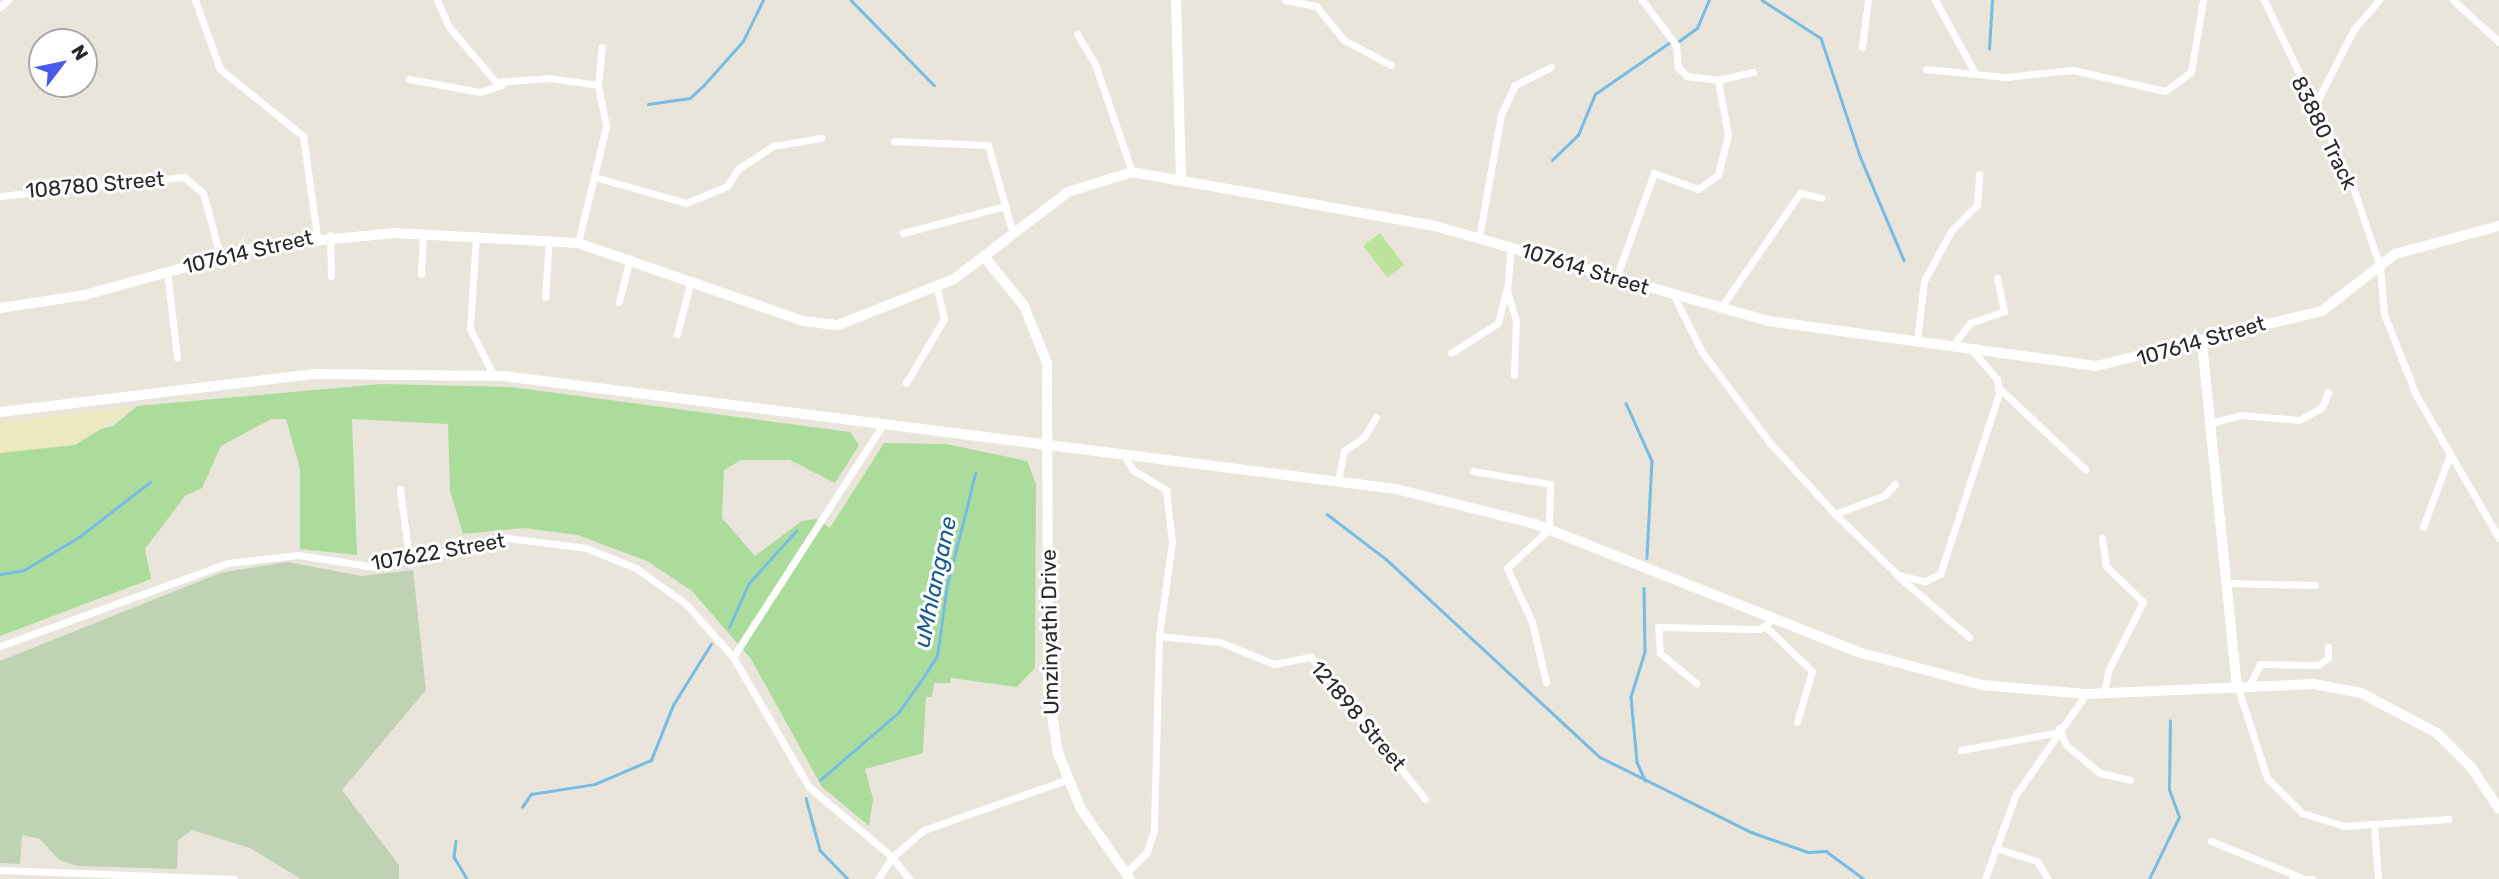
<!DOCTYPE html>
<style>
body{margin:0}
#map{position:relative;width:2499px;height:879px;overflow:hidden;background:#e9e5db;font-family:Rubik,sans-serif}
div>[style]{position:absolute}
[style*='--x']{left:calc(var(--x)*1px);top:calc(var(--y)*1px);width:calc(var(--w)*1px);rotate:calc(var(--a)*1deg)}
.green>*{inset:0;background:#acdc9c}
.sand>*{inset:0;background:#ece9c0}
.cemetery>*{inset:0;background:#c0d2b4}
.pitch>*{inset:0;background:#bde299;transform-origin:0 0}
.stream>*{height:2.5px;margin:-1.25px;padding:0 1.25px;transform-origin:1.25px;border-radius:1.25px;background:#77bde3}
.street>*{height:7px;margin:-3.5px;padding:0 3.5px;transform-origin:3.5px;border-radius:3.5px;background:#fff}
.secondary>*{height:10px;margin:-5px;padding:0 5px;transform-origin:5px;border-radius:5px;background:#fff}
span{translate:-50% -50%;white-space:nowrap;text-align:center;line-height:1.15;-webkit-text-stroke:6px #fff;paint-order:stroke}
.street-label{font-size:21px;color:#282828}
.water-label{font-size:23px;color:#195a8c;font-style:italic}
.north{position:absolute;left:28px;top:28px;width:70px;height:70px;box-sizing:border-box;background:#fff;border:2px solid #a9a9a9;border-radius:50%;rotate:58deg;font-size:19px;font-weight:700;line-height:28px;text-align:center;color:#282828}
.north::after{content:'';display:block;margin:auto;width:24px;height:32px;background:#4959e9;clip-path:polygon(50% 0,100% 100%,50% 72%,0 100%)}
</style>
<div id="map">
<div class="green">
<div style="clip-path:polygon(381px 384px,511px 387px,850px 432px,859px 445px,835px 483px,790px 460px,741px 460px,724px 470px,722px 518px,755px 556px,802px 521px,816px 519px,830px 528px,884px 443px,946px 444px,1027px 461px,1036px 484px,1035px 668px,1017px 687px,951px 678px,950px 683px,934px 683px,932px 697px,926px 697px,923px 753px,865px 769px,873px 799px,869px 826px,822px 787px,751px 659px,692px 591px,647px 561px,578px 535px,523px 528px,463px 534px,450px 491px,448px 424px,352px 419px,357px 555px,300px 549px,300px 469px,286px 419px,271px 419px,221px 446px,202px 488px,185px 496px,145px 549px,151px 579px,0 636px,0 453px,113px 426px,137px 406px)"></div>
</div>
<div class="sand">
<div style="clip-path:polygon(137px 406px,75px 445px,0 453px,0 423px)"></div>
</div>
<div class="cemetery">
<div style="clip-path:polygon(287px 562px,362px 576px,413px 570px,426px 690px,342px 790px,399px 865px,399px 879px,301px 879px,250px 848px,192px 830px,178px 840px,177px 869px,78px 866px,59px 860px,40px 839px,22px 835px,20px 864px,0 863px,0 661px,220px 573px)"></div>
</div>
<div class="pitch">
<div style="left:1380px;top:233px;width:40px;height:21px;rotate:53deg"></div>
</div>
<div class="stream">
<div style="--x:851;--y:0;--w:119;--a:45.7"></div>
<div style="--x:1762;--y:0;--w:70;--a:32.8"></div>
<div style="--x:1821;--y:38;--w:124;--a:71.7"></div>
<div style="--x:1860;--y:156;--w:113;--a:67.1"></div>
<div style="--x:1679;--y:41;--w:22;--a:-36"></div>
<div style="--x:1697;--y:28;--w:30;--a:-67"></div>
<div style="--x:1989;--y:49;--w:49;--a:-86.5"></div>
<div style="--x:648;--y:104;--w:42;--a:-8.1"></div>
<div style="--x:690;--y:98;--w:18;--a:-43"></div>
<div style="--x:703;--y:86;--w:60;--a:-48.4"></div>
<div style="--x:743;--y:41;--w:46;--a:-64"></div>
<div style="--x:1552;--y:160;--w:36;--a:-44"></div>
<div style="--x:1578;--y:135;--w:44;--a:-67.5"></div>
<div style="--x:1595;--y:94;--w:90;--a:-34.6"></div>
<div style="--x:1626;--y:403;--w:64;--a:65.9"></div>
<div style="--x:1652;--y:461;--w:97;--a:93"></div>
<div style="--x:971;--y:489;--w:16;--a:-75"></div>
<div style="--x:1327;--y:514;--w:74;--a:37.3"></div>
<div style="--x:1386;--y:559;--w:292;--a:42.8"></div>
<div style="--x:1600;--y:757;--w:169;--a:26.4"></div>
<div style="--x:1751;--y:832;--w:60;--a:19.3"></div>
<div style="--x:1808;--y:852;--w:18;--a:-3"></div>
<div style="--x:1826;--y:851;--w:47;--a:36.4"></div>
<div style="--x:0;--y:574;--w:24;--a:-9"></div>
<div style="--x:24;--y:570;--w:64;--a:-31"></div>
<div style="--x:79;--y:537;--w:90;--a:-37.8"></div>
<div style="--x:1644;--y:588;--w:64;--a:89.1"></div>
<div style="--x:1645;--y:652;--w:47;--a:107.3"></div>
<div style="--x:1631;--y:697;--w:65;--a:84.7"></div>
<div style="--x:1637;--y:762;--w:20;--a:66"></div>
<div style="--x:729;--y:627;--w:48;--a:-65.6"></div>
<div style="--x:749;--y:583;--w:70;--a:-47.9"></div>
<div style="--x:924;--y:676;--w:24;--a:-57"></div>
<div style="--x:937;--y:656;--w:72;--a:-82"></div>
<div style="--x:947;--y:585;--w:97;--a:-75.7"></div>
<div style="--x:820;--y:780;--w:103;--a:-40.7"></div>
<div style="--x:898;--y:713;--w:43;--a:-54.5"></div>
<div style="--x:806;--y:798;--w:54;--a:74.9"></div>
<div style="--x:820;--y:850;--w:40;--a:46"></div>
<div style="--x:522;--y:807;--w:16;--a:-55"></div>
<div style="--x:531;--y:794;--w:65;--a:-8.9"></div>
<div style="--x:595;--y:784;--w:61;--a:-23.2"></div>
<div style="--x:651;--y:760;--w:59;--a:-68.2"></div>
<div style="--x:673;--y:705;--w:72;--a:-58.1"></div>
<div style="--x:456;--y:841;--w:16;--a:97"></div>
<div style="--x:454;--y:857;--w:26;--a:59"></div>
<div style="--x:2149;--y:879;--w:69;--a:-64.2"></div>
<div style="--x:2179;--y:817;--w:29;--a:-110"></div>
<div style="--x:2169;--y:790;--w:69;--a:-89.2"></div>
</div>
<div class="street">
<div style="--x:195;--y:0;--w:73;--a:70.1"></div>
<div style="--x:220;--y:69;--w:107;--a:38.9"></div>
<div style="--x:303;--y:136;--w:101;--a:82"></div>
<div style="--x:437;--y:0;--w:30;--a:66"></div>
<div style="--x:449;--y:27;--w:72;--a:49.5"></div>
<div style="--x:496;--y:82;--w:53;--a:-4.3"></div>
<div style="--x:549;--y:78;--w:49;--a:8.1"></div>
<div style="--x:1285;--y:0;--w:32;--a:11"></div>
<div style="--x:1316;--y:6;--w:44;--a:50.5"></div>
<div style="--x:1344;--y:40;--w:53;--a:28"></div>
<div style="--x:1642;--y:0;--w:56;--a:52.9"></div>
<div style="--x:1676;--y:45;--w:22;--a:85"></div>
<div style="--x:1678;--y:67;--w:13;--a:45"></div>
<div style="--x:1687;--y:76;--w:31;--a:7"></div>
<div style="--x:1718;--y:80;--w:36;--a:-13"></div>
<div style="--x:1935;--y:0;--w:83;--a:61.3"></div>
<div style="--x:2264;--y:0;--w:204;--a:64.4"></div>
<div style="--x:2352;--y:184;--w:88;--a:71.4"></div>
<div style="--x:2380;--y:267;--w:47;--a:85.1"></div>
<div style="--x:2384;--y:314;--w:87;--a:68.4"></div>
<div style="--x:2416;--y:395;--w:165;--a:59.9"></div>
<div style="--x:2453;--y:0;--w:62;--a:42.4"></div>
<div style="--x:0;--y:7;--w:11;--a:-41"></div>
<div style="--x:1077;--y:34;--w:35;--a:59"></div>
<div style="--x:1095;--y:64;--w:114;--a:71.1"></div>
<div style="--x:1862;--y:47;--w:47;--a:-82.7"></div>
<div style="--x:1926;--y:69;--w:80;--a:5.7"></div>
<div style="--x:2006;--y:77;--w:67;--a:-6"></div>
<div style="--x:2073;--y:70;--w:94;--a:12.9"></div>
<div style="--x:2165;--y:91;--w:32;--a:-36"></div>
<div style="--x:2191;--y:72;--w:73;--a:-80.5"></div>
<div style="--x:409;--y:79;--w:72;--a:10.4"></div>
<div style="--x:480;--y:92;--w:23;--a:-18"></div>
<div style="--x:2313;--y:109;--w:90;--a:-62.9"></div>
<div style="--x:2354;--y:29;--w:38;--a:-49"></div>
<div style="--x:894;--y:141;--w:94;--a:2.4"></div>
<div style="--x:988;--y:145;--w:92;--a:74.3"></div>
<div style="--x:595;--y:177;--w:95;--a:15.9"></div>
<div style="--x:686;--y:203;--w:44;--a:-22.5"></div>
<div style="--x:727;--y:186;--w:20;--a:-57"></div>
<div style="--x:738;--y:169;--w:42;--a:-33.3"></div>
<div style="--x:773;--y:146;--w:49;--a:-9.5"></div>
<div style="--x:0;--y:196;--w:185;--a:-5.9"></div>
<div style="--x:184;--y:177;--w:25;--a:40"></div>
<div style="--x:203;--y:193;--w:64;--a:74.7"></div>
<div style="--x:903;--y:233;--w:106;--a:-14.8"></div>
<div style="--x:330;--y:235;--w:41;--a:88.6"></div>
<div style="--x:476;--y:235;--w:94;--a:93.7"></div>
<div style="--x:470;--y:329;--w:53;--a:62.9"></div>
<div style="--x:1479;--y:238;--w:125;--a:-79.9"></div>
<div style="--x:1501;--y:115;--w:33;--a:-65"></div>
<div style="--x:1515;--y:85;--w:40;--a:-26.6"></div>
<div style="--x:578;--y:243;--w:120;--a:-76.5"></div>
<div style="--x:606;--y:126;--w:42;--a:-101"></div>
<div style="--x:598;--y:85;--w:38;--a:-84"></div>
<div style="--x:1511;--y:246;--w:45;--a:95.1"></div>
<div style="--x:1507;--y:291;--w:30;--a:73"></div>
<div style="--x:1516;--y:320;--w:55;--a:92.1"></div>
<div style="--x:167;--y:271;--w:87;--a:83.4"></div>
<div style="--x:421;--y:274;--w:40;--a:-87.1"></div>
<div style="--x:1616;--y:278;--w:112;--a:-70.1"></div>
<div style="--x:1654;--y:173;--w:47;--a:20"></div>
<div style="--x:1698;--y:189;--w:24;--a:-35"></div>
<div style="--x:1718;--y:175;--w:41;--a:-76"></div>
<div style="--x:1728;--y:135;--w:56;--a:-100.3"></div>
<div style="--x:545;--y:297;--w:58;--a:-86.1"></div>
<div style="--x:1675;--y:298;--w:60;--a:63.4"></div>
<div style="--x:1702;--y:352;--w:114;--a:53.2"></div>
<div style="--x:1770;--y:443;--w:96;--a:47.5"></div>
<div style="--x:1835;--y:514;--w:53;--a:-20.8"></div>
<div style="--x:1885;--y:495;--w:15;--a:-48"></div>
<div style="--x:619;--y:302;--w:45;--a:-76"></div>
<div style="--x:1720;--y:309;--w:141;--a:-55.4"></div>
<div style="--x:1800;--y:193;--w:22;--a:13"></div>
<div style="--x:677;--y:334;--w:56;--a:-75.5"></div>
<div style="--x:1917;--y:340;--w:59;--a:-83.2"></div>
<div style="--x:1924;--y:281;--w:57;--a:-61.6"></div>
<div style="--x:1951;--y:231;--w:37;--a:-45"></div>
<div style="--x:1977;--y:205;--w:31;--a:-86"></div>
<div style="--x:1953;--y:345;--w:28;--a:-52"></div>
<div style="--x:1970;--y:323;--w:36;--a:-19"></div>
<div style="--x:2004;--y:311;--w:34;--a:-102"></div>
<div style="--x:1451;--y:353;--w:56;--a:-32.6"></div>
<div style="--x:1498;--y:323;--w:32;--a:-76"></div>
<div style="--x:906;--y:383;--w:74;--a:-59.3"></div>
<div style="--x:944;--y:319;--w:32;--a:-103"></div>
<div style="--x:2000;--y:389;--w:117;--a:43.3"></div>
<div style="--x:2211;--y:423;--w:30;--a:-15"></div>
<div style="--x:2240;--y:415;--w:59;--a:4.8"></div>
<div style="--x:2299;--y:420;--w:26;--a:-29"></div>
<div style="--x:2322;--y:407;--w:16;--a:-68"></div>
<div style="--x:1123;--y:454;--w:19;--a:58"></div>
<div style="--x:1133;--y:470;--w:39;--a:31"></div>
<div style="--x:1166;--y:490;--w:52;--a:83.4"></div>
<div style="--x:1172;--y:542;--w:95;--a:97.9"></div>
<div style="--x:1159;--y:636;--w:194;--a:91.5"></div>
<div style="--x:1154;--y:830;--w:23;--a:108"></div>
<div style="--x:1147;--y:852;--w:30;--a:135"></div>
<div style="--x:1473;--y:471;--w:78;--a:9.6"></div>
<div style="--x:1550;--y:484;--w:45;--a:91.3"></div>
<div style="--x:1549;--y:529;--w:57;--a:137.1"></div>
<div style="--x:1507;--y:568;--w:60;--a:65.2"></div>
<div style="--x:1532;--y:622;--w:62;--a:76.9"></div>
<div style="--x:1338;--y:481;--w:31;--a:-79"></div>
<div style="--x:1344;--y:451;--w:24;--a:-35"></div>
<div style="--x:1364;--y:437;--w:23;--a:-59"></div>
<div style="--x:400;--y:489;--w:71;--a:82.7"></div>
<div style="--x:1835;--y:514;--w:88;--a:44.1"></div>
<div style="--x:1898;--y:575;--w:28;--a:13"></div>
<div style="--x:1925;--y:581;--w:17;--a:-25"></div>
<div style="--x:1940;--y:574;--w:189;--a:-71.9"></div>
<div style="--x:1999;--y:394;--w:15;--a:-98"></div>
<div style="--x:1997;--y:379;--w:40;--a:-131"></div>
<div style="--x:2423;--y:527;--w:78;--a:-69.7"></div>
<div style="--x:2102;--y:538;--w:28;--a:82"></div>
<div style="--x:2106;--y:566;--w:52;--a:44.2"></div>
<div style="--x:2143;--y:602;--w:77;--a:116.9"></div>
<div style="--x:2108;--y:671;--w:22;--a:100"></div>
<div style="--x:1898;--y:576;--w:94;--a:40.7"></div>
<div style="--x:2226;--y:583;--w:89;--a:1.3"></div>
<div style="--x:1766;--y:627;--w:64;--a:43.7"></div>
<div style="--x:1812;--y:671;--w:53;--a:106.4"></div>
<div style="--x:1159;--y:636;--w:61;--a:5.6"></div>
<div style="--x:1220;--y:642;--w:58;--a:22.2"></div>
<div style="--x:1274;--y:664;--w:38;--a:-11"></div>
<div style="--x:1311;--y:657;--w:182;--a:51.2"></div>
<div style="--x:0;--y:646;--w:243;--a:-20"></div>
<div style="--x:228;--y:563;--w:70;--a:-6.5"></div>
<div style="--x:298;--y:555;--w:78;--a:8.9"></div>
<div style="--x:375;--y:567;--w:135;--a:-12.4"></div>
<div style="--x:507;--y:538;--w:80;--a:7.2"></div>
<div style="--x:586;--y:548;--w:54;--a:21.8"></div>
<div style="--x:636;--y:568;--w:62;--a:35.8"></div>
<div style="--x:686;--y:604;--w:71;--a:48.4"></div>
<div style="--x:733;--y:657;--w:151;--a:59.7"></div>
<div style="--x:809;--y:787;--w:109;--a:40.1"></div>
<div style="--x:892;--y:857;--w:28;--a:52"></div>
<div style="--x:733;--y:657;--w:275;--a:-57.2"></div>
<div style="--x:1696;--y:683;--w:47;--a:-140.2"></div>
<div style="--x:1660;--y:653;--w:26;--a:-94"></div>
<div style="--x:1658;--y:627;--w:102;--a:1.1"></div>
<div style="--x:1760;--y:629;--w:18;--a:-38"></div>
<div style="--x:2250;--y:684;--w:22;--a:-63"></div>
<div style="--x:2260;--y:664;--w:58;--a:1"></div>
<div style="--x:2318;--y:665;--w:12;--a:-35"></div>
<div style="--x:2328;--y:658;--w:11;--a:-90"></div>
<div style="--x:2237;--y:685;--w:98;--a:72.1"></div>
<div style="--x:2267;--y:778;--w:49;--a:45"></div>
<div style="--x:2302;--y:813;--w:44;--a:17.2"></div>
<div style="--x:2344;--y:826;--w:105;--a:-3.8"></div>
<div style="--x:2059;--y:728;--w:18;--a:68"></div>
<div style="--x:2066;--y:745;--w:44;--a:39.5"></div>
<div style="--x:2100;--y:773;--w:31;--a:13"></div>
<div style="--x:1961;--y:750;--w:95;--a:-10.4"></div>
<div style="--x:2374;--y:825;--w:54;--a:85.8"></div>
<div style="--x:2211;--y:841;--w:96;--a:22"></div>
<div style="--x:1995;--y:848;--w:44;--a:17.2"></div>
<div style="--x:2037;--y:861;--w:21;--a:59"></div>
<div style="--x:0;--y:870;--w:234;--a:2.2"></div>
<div style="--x:878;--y:879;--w:26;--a:-58"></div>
<div style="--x:892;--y:857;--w:42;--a:-40.2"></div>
<div style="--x:924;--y:830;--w:151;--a:-19.4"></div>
<div style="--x:1985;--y:879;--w:88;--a:-70.1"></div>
<div style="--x:2015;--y:796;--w:124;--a:-55.2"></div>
<div style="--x:2292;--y:879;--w:20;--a:0"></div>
</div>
<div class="secondary">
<div style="--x:1176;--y:0;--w:176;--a:88.4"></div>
<div style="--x:986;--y:259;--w:60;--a:51"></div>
<div style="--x:1024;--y:306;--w:61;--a:68"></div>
<div style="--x:1047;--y:363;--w:327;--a:89.8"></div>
<div style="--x:1048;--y:690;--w:64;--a:81"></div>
<div style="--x:1058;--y:753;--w:61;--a:67.7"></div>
<div style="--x:1081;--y:809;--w:85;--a:55"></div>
<div style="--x:0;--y:308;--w:86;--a:-8.7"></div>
<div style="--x:85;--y:295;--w:184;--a:-15.5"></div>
<div style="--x:262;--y:246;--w:133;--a:-5.6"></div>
<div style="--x:394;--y:233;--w:184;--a:3.1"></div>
<div style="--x:578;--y:243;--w:238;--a:19.1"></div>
<div style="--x:803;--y:321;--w:35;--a:7"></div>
<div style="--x:838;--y:325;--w:125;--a:-21.6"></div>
<div style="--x:954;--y:279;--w:143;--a:-37.3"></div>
<div style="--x:1068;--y:192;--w:67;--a:-17.4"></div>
<div style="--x:1132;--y:172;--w:308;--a:10.1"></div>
<div style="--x:1435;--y:226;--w:346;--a:15.9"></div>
<div style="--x:1768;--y:321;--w:331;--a:7.8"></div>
<div style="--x:2096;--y:366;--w:233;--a:-13.7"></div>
<div style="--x:2322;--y:311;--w:93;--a:-38"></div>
<div style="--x:2395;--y:254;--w:108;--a:-15.1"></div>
<div style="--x:2202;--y:343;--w:344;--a:84.2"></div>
<div style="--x:0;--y:412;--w:315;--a:-6.9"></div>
<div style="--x:313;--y:374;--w:190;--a:0.6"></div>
<div style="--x:503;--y:376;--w:900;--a:7.21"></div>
<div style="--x:1396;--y:489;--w:143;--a:14.1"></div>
<div style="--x:1535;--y:524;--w:347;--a:21.6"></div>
<div style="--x:1858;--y:652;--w:128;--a:14.9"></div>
<div style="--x:1982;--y:685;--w:104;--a:4.9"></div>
<div style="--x:2086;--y:694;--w:228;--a:-2.5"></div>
<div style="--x:2314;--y:684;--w:48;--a:10.8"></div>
<div style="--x:2361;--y:693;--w:86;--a:27.8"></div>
<div style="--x:2437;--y:733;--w:48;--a:45"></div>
<div style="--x:2471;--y:767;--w:50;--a:56.3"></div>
</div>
<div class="street-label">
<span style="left:2324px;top:133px;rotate:64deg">83880 Track</span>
<span style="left:95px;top:185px;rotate:-5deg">108780 Street</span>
<span style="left:248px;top:252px;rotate:-13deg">107614 Street</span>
<span style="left:1585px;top:269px;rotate:17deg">107614 Street</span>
<span style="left:2201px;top:341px;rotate:-16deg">107614 Street</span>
<span style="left:438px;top:552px;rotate:-10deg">107622 Street</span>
<span style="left:1050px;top:632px;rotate:-91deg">Umzinyathi Drive</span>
<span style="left:1358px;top:716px;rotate:50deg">121898 Street</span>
</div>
<div class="water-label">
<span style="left:935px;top:582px;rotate:-78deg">uMhlangane</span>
</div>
<div class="north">N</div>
</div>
